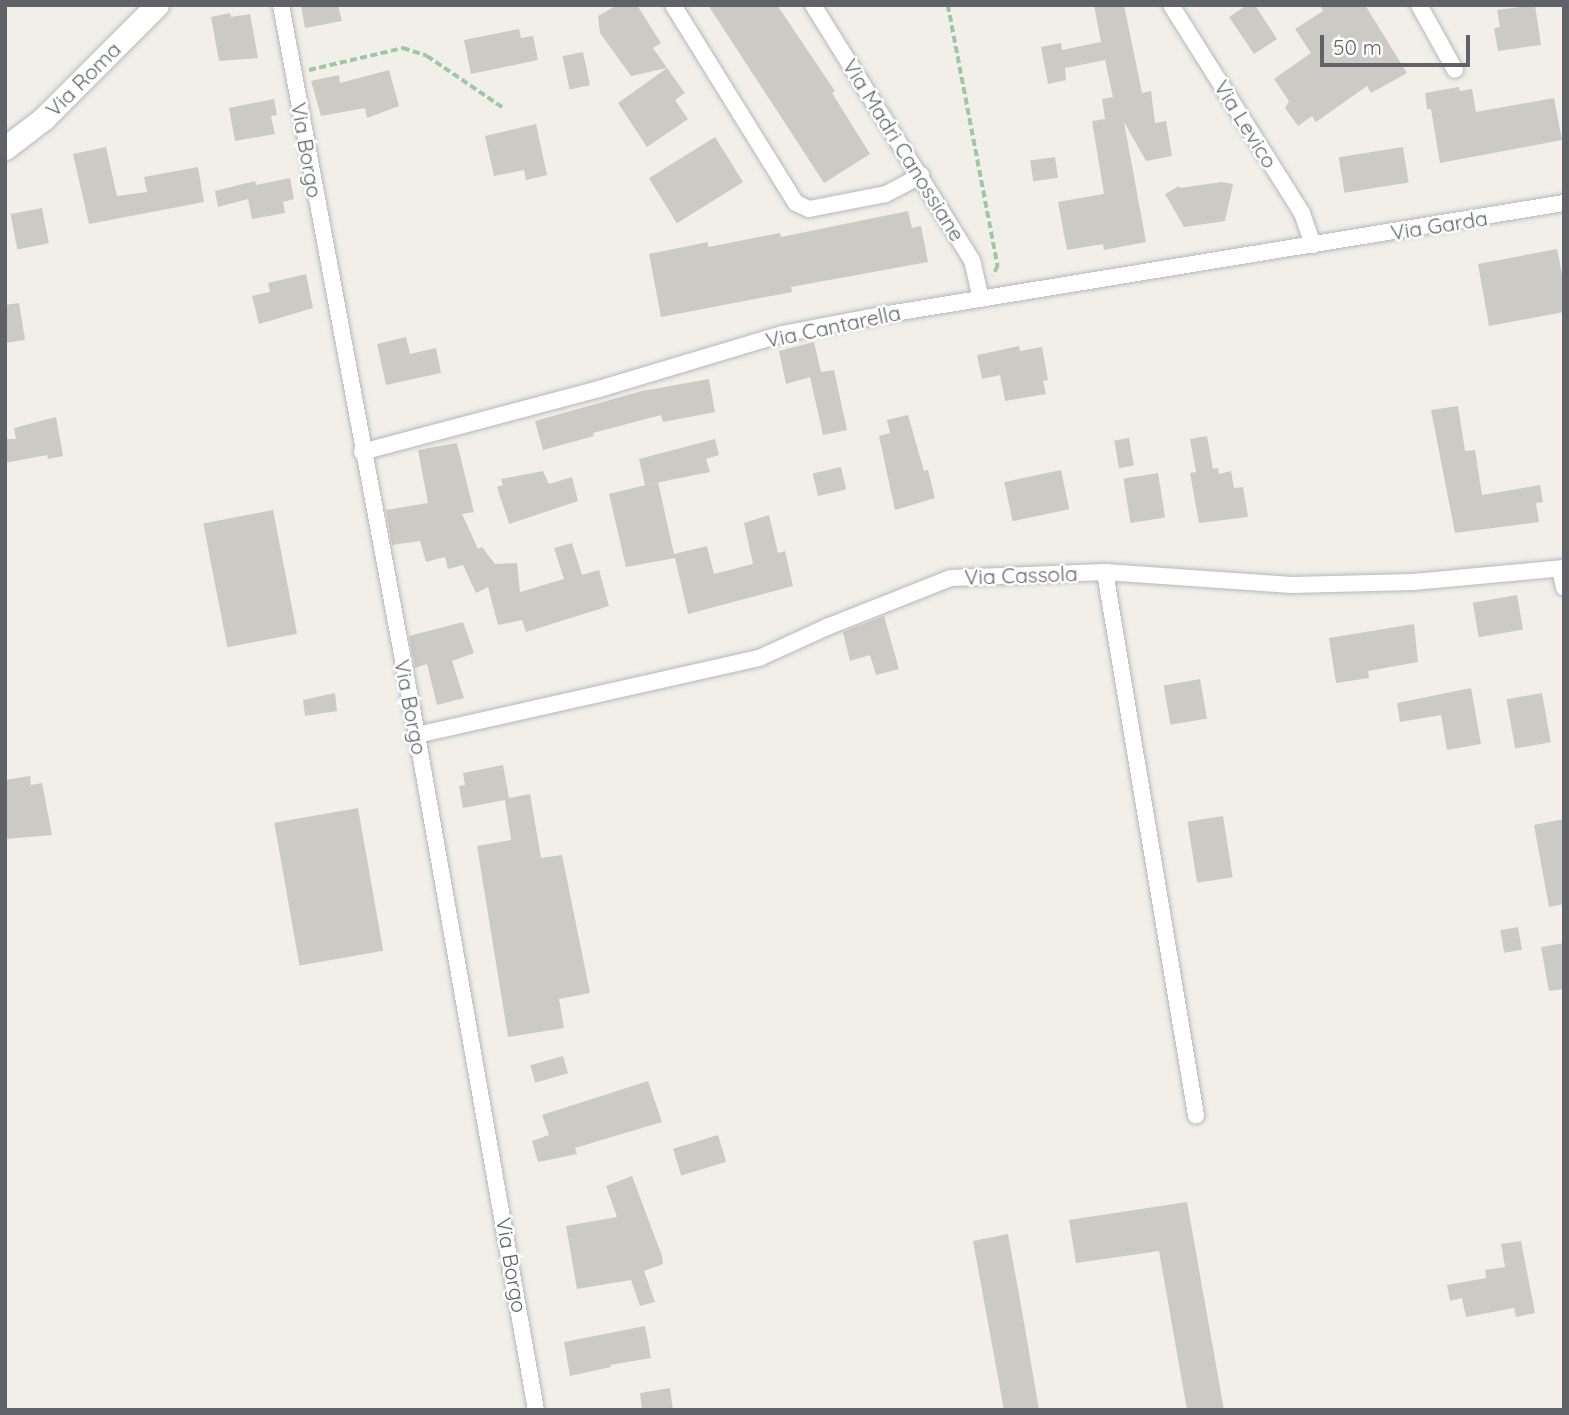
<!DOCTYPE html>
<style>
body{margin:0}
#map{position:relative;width:1569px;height:1415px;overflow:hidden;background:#f1efe8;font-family:Quicksand,sans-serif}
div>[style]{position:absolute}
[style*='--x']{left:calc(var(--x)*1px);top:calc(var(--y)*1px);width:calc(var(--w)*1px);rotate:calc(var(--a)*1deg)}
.building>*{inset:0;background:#cccac5;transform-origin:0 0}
.path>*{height:3.5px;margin-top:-1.75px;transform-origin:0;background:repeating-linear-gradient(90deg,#9cc7a9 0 7px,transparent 0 10.5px)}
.roads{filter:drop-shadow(0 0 2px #b5b8bc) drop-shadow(0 0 2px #b5b8bc)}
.minor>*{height:16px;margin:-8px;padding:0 8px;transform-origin:8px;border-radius:8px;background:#fff}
.secondary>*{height:23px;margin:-11.5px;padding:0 11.5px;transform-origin:11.5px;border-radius:11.5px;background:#fff}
span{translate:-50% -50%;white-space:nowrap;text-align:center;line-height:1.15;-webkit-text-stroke:5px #fff;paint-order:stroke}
.street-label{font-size:21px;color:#5f6368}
.frame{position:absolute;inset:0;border:7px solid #5f6368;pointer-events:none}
.scale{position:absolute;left:1320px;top:35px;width:150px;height:32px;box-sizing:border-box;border:4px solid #5f6368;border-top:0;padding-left:9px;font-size:21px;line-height:24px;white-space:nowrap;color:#5f6368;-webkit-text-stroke:5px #fff;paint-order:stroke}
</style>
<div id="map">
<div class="building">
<div style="clip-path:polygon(301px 5px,338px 5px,342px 21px,305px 28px)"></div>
<div style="clip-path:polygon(617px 5px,637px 5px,661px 43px,653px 48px,667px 68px,631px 76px,600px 33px,598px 16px)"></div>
<div style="clip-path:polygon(708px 5px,777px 5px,835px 91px,832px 93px,870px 154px,824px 183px)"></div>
<div style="clip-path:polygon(1094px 5px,1124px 5px,1142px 93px,1151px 91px,1155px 123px,1166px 121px,1172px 156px,1146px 161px,1124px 122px,1146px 242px,1104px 250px,1103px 244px,1067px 250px,1058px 202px,1104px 194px,1092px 121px,1105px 119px,1102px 99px,1113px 97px,1105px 60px,1065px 68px,1066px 80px,1048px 84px,1041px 47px,1061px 43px,1062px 50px,1101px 42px)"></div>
<div style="clip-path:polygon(1247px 5px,1255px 5px,1277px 39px,1254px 54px,1229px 17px)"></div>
<div style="clip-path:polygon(1320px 5px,1365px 5px,1407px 73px,1371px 93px,1367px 86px,1316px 122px,1312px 116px,1298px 126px,1285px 108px,1289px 101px,1274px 79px,1311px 53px,1295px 29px,1323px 11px)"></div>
<div style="clip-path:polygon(1535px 5px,1541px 45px,1498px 51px,1494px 28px,1500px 27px,1497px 10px)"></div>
<div style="clip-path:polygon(230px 13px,231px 17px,250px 14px,258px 58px,219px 61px,211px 17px)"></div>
<div style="clip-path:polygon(519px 29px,521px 38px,533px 36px,538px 60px,471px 74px,464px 40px)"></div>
<div style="left:583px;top:52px;width:34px;height:21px;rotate:78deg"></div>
<div style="clip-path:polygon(667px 68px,685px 93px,675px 100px,688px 119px,647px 147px,618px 103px)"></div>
<div style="clip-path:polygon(389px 70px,399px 106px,367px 118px,365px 108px,321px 116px,311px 81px,339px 75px,340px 83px)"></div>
<div style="clip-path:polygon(1459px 87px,1460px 91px,1472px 89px,1476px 112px,1554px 98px,1562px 140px,1440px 163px,1431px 109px,1427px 109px,1425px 93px)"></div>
<div style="clip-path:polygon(274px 99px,277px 115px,271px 116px,275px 134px,235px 141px,229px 108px)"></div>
<div style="clip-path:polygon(536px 124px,547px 175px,526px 180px,524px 170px,494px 176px,485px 136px)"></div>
<div style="left:715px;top:137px;width:53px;height:78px;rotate:58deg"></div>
<div style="clip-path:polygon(106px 147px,117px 196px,147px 192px,144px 177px,198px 167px,204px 202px,89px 224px,73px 154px)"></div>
<div style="left:1403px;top:147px;width:36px;height:65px;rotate:81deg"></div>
<div style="left:1055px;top:157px;width:21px;height:25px;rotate:82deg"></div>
<div style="clip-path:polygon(290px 178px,294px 199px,283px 202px,285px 213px,252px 219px,248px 199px,218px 207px,215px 191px,255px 181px,256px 185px)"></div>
<div style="clip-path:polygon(1222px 182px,1233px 184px,1225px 221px,1184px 227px,1165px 194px,1179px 186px,1180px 188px)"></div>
<div style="left:42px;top:208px;width:36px;height:32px;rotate:79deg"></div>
<div style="clip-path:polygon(908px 211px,912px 228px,921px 226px,928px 262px,791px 287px,792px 292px,661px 317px,649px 254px,708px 242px,708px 247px,780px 233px,781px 237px)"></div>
<div style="clip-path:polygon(1557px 249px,1564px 284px,1564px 312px,1489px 326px,1478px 264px)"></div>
<div style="clip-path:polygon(306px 274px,313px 308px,259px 324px,252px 296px,270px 292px,268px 283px)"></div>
<div style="clip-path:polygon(19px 303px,25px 340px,5px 343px,5px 305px)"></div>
<div style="clip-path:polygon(406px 337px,410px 354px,436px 348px,441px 373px,386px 385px,377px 344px)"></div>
<div style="clip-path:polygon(814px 342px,821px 372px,834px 370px,847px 430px,823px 435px,810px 377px,786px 384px,779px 351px)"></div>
<div style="clip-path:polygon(1019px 346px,1020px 351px,1042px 347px,1048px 380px,1043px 381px,1046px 394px,1005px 401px,1000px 375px,982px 379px,977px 355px)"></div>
<div style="clip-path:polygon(709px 379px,715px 412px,663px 422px,661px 415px,593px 433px,594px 436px,543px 450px,535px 421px,642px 391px)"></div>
<div style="clip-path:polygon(1458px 406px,1465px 451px,1475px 450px,1482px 495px,1540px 485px,1543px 502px,1536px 503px,1539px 522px,1455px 533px,1431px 410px)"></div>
<div style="clip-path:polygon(908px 415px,924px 471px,928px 470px,935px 498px,895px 510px,879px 436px,890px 433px,887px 420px)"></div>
<div style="clip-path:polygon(56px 417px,63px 456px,48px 459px,47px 455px,5px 463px,5px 439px,16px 439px,14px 428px)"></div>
<div style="clip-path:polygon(1207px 436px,1213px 469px,1218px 468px,1219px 474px,1231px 471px,1234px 488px,1243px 487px,1248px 517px,1199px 523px,1190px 473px,1196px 472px,1190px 439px)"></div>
<div style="left:1129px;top:438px;width:28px;height:15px;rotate:80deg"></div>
<div style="clip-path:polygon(715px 439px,719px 455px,706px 459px,710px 472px,645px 485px,639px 459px)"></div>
<div style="clip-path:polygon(457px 443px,474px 512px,462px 514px,478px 549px,482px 547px,495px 564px,517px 563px,520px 592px,564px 579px,554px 548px,572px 543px,582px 575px,599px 570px,609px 606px,526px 632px,522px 620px,498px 625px,488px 587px,476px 593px,463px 565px,448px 569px,445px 557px,426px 562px,420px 541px,392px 545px,386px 510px,428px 503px,418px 450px)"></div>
<div style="left:841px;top:467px;width:23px;height:29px;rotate:77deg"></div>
<div style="left:1061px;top:470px;width:40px;height:58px;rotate:78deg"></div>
<div style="clip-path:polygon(543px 471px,549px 484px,572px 477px,578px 501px,509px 524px,497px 487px,503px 485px,501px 479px)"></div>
<div style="left:1158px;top:473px;width:45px;height:35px;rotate:81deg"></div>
<div style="clip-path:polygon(658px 482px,674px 554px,707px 546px,714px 574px,753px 564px,744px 523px,769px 515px,778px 553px,785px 551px,793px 586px,688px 614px,675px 558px,626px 567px,609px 494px)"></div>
<div style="left:273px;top:510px;width:126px;height:71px;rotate:79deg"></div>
<div style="left:1517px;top:595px;width:35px;height:45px;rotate:80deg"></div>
<div style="clip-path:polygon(884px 616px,899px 669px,876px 675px,870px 655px,850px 661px,843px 632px)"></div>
<div style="clip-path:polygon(463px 622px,474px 653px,452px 661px,464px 698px,437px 705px,427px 664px,415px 668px,409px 636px)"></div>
<div style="clip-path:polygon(1414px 624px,1418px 662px,1368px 671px,1369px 678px,1336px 683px,1329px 638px)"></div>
<div style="left:1200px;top:679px;width:40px;height:37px;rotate:80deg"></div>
<div style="clip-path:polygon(1471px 688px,1481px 744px,1447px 750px,1441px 715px,1400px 722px,1397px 703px)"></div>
<div style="clip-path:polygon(335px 693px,337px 711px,305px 716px,303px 700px)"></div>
<div style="left:1542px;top:693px;width:50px;height:36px;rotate:80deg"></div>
<div style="clip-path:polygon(503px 765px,509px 798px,530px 794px,541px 858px,562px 855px,590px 993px,559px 999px,564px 1028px,508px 1037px,477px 846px,511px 840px,505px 800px,463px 808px,459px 786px,465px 785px,463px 773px)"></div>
<div style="clip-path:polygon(30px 776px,31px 785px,42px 783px,52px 835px,5px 839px,5px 780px)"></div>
<div style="left:358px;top:808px;width:145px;height:85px;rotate:80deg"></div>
<div style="left:1223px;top:816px;width:62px;height:36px;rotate:81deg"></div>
<div style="clip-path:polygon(1564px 819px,1564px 904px,1549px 907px,1534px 825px)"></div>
<div style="left:1518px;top:927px;width:23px;height:18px;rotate:80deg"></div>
<div style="clip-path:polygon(1564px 943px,1564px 989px,1549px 991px,1541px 947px)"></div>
<div style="left:563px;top:1056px;width:18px;height:34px;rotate:74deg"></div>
<div style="clip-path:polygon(648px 1081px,662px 1122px,575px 1148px,577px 1154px,538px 1162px,532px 1141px,549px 1135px,542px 1115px)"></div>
<div style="left:718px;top:1135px;width:28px;height:47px;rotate:73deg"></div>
<div style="clip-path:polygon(632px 1176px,662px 1256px,663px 1264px,644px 1271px,655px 1302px,640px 1306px,631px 1280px,577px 1289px,566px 1226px,617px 1217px,606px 1186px)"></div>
<div style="clip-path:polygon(1187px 1202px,1224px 1410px,1187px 1410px,1159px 1251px,1076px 1263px,1069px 1220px)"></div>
<div style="clip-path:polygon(1008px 1234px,1025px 1328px,1039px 1410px,1004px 1410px,973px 1241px)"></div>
<div style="clip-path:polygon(1521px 1241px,1535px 1313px,1516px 1317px,1514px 1308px,1466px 1317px,1462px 1298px,1450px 1301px,1447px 1285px,1486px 1278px,1485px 1270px,1505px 1267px,1501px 1244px)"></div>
<div style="clip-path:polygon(645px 1326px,651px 1358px,610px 1365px,611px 1367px,570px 1376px,564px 1342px)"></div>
<div style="clip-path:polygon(670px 1388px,673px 1410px,642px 1410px,640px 1393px)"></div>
</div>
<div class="path">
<div style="--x:948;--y:5;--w:266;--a:79.2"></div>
<div style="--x:998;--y:266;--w:11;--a:117"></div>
<div style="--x:309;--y:70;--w:97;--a:-13.2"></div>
<div style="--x:403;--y:48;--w:25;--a:18"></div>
<div style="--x:427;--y:56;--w:91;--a:34.2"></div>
</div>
<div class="roads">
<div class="minor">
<div style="--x:281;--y:5;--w:743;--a:79.45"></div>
<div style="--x:417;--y:735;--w:685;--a:80"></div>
<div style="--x:673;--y:5;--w:233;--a:58.2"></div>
<div style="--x:796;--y:203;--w:14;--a:25"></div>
<div style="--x:809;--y:209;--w:78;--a:-11"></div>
<div style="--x:886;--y:194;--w:40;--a:-28"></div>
<div style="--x:813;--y:5;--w:301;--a:58.1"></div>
<div style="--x:972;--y:260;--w:40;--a:77"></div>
<div style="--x:1171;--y:5;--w:246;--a:57.8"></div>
<div style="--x:1302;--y:213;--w:34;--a:71"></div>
<div style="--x:1419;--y:5;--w:74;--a:61"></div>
<div style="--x:362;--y:452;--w:245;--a:-14.9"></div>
<div style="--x:599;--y:389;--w:191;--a:-16.7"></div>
<div style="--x:782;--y:334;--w:102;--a:-10.8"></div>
<div style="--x:882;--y:315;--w:691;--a:-9.33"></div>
<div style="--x:1560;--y:569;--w:19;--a:78"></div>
<div style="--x:1105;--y:572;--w:551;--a:80.49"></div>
<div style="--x:417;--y:735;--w:351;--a:-12.7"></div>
<div style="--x:759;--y:658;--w:75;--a:-24.5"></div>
<div style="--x:827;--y:627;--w:133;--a:-21.6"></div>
<div style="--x:951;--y:578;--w:154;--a:-2.2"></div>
<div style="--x:1105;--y:572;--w:187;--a:4"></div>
<div style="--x:1292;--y:585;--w:121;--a:-1.4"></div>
<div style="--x:1413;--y:582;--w:152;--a:-5.3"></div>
</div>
<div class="secondary">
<div style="--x:5;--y:148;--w:48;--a:-37.3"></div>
<div style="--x:43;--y:119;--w:161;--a:-45"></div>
</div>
</div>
<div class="street-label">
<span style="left:83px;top:79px;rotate:-45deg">Via Roma</span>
<span style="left:1246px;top:124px;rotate:58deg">Via Levico</span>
<span style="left:307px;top:150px;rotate:80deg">Via Borgo</span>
<span style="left:904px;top:150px;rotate:58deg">Via Madri Canossiane</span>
<span style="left:1439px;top:225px;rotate:-9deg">Via Garda</span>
<span style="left:833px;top:326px;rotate:-12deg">Via Cantarella</span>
<span style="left:1021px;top:575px;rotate:-2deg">Via Cassola</span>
<span style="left:411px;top:707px;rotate:79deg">Via Borgo</span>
<span style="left:512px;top:1265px;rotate:80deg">Via Borgo</span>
</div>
<div class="frame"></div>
<div class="scale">50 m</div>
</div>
